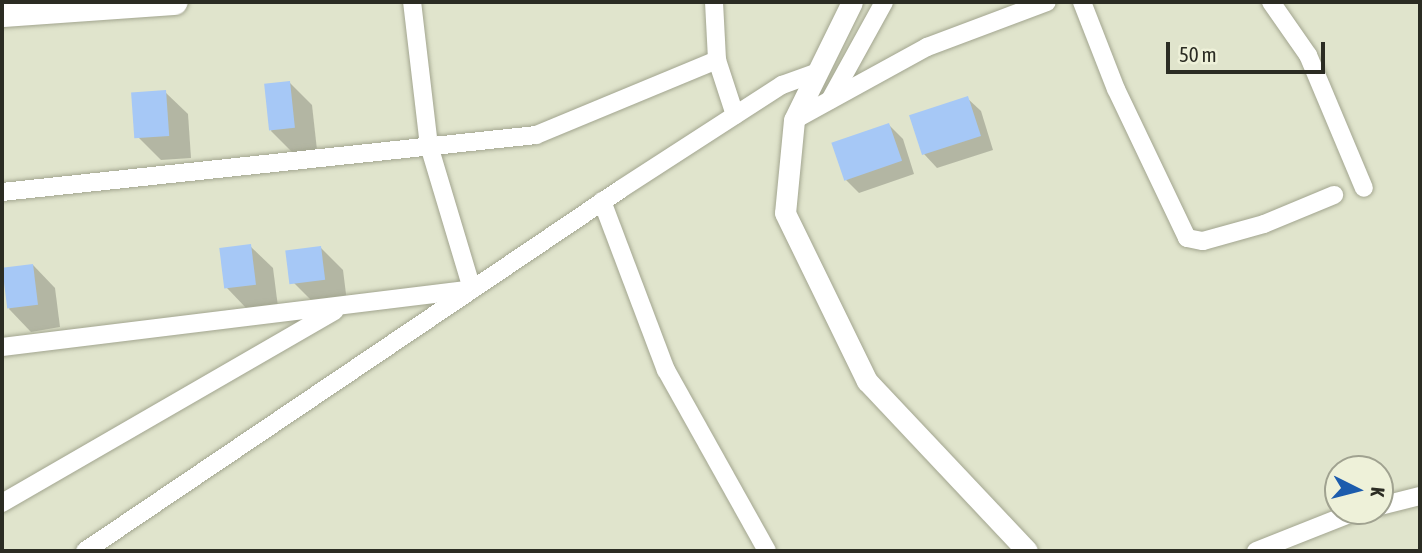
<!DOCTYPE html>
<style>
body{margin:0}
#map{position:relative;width:1422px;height:553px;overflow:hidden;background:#e0e4cc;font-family:"Asap Condensed",sans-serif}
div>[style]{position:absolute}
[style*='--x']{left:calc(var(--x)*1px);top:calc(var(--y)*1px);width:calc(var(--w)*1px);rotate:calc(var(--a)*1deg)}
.shadow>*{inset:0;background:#0003}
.building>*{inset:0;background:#a6c8f6;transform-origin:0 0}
.roads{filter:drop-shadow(0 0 2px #a2a58f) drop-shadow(0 0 2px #a2a58f)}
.minor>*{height:18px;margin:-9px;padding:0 9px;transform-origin:9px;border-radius:9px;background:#fff}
.tertiary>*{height:21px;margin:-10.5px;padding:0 10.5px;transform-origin:10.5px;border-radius:10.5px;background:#fff}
.primary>*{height:26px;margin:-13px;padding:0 13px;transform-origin:13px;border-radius:13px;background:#fff}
span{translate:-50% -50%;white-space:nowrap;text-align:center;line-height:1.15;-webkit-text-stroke:7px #eef1d9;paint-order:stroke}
.frame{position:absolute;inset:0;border:4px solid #2b2c23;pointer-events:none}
.north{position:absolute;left:1324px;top:455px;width:70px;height:70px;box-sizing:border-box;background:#eef1d9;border:2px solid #a0a290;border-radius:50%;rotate:96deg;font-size:19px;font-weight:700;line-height:28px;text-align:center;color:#2b2c23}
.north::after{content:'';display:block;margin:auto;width:24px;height:32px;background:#1c5cad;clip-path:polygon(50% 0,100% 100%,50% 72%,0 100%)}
.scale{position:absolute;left:1166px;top:42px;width:159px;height:32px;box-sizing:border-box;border:4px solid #2b2c23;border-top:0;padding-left:9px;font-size:21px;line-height:24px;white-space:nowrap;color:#2b2c23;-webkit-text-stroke:5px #eef1d9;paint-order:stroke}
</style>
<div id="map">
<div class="shadow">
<div style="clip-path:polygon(289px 82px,312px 105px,317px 150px,294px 154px,271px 131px)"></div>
<div style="clip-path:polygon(165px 92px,188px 114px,191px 158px,161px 160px,138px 137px)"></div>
<div style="clip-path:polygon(967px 98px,981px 111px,993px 150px,937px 168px,924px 154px,911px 116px)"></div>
<div style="clip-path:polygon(889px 125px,903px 139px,914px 174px,859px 193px,845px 179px)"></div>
<div style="clip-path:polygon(250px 246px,273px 268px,278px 307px,248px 310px,226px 287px)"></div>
<div style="clip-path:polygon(321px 248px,343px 270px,347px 302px,316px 305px,293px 282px)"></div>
<div style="clip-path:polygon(33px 265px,55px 288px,60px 327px,31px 332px,9px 309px)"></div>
</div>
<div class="building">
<div style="left:290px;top:81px;width:47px;height:26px;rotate:84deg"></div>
<div style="left:166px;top:90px;width:46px;height:35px;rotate:86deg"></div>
<div style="left:968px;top:96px;width:42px;height:62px;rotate:72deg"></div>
<div style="left:889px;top:123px;width:40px;height:61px;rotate:71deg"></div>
<div style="left:251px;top:244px;width:41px;height:32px;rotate:83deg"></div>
<div style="left:321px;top:246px;width:34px;height:36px;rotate:83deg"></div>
<div style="left:33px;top:264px;width:41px;height:31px;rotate:83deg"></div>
</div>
<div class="roads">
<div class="minor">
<div style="--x:714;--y:2;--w:58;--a:87"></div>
<div style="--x:717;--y:60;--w:58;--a:71.9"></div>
<div style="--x:1082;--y:2;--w:93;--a:68.7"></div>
<div style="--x:1116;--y:89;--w:165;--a:64.5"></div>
<div style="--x:1187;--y:238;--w:16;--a:11"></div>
<div style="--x:1203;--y:241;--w:63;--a:-15.6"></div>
<div style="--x:1264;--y:224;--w:76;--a:-22.5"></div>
<div style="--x:1271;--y:2;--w:65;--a:55.1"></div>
<div style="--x:1308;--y:55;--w:144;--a:67.2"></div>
<div style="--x:830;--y:100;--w:112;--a:-61.1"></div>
<div style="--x:794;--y:120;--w:152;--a:-28.8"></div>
<div style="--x:927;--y:47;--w:128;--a:-20.6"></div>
<div style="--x:2;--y:192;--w:537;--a:-6.09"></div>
<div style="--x:536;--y:135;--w:196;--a:-22.5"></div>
<div style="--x:602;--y:201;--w:181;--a:69.3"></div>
<div style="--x:666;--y:370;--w:207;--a:60.8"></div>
<div style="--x:2;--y:347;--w:474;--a:-7"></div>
<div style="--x:472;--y:289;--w:149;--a:-106.7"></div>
<div style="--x:429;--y:146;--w:145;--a:-96.7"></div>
<div style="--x:2;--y:503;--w:384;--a:-30"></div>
<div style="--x:1380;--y:506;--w:41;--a:-14"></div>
<div style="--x:85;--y:551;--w:647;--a:-34.03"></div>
<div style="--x:621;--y:189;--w:192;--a:-32.9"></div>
<div style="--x:782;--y:85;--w:37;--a:-20"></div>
<div style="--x:1256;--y:551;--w:109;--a:-21.6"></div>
</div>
<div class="tertiary">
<div style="--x:852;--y:2;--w:131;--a:116.2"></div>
<div style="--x:794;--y:120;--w:93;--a:95.5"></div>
<div style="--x:785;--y:213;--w:187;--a:64"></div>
<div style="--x:867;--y:381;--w:233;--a:46.7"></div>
</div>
<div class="primary">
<div style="--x:2;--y:14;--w:173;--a:-4"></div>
</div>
</div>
<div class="frame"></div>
<div class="north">K</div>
<div class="scale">50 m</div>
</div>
